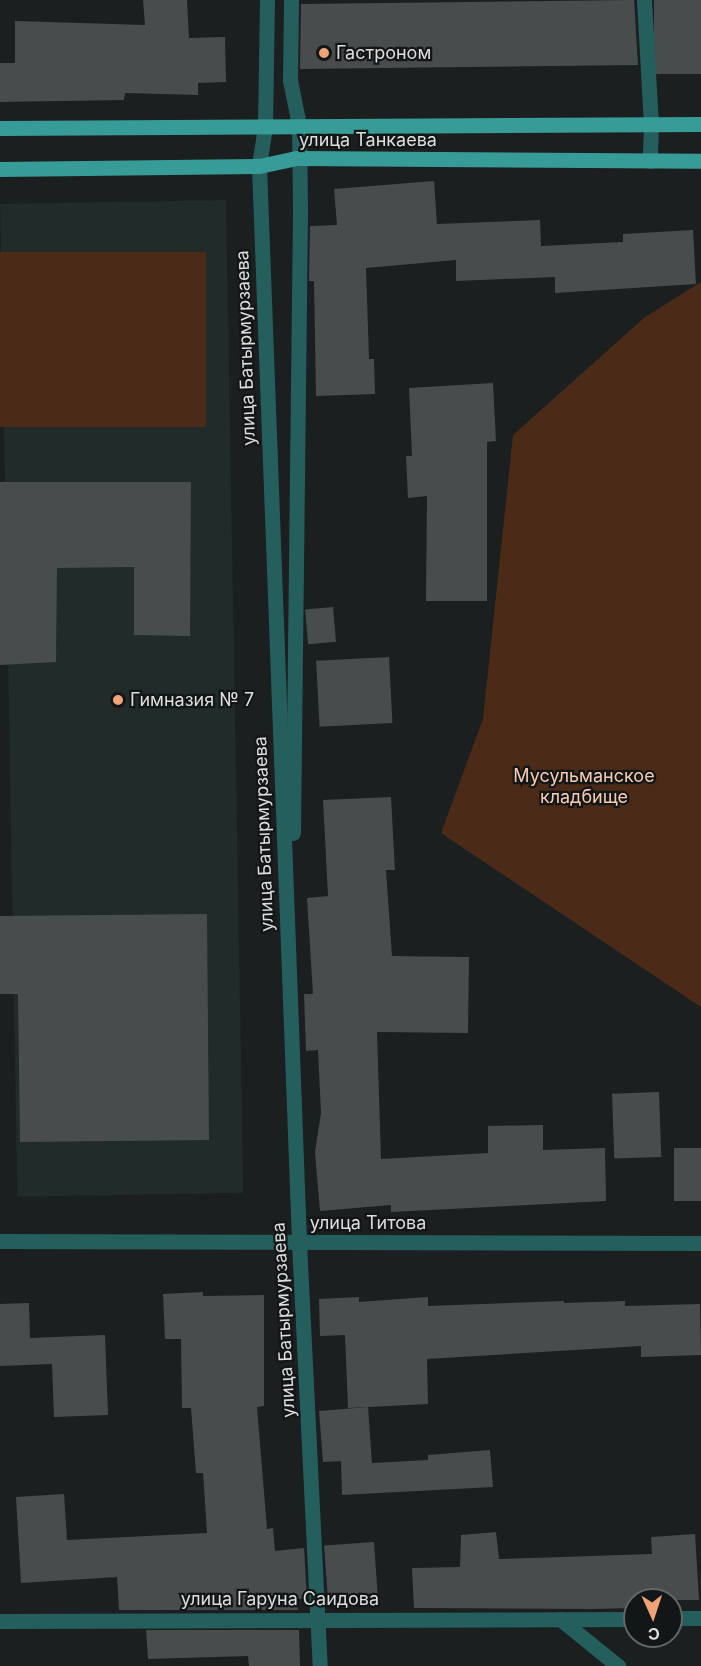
<!DOCTYPE html>
<meta charset="utf-8">
<style>
body{margin:0}
#map{position:relative;width:701px;height:1666px;overflow:hidden;background:#1c1f1f;font-family:Inter,sans-serif}
div>[style]{position:absolute}
[style*='--x']{left:calc(var(--x)*1px);top:calc(var(--y)*1px);width:calc(var(--w)*1px);rotate:calc(var(--a)*1deg)}
.built>*{inset:0;background:#202b2a;transform-origin:0 0}
.green>*{inset:0;background:#4b2b18;transform-origin:0 0}
.building>*{inset:0;background:#484c4c;transform-origin:0 0}
.minor>*{height:15px;margin:-7.5px;padding:0 7.5px;transform-origin:7.5px;border-radius:7.5px;background:#245f5d}
.major>*{height:15px;margin:-7.5px;padding:0 7.5px;transform-origin:7.5px;border-radius:7.5px;background:#379c98}
.dots>*{width:16px;height:16px;translate:-50% -50%;box-sizing:border-box;border:3px solid #131616;border-radius:50%}
span{translate:-50% -50%;white-space:nowrap;text-align:center;line-height:1.15;-webkit-text-stroke:4.5px #131616;paint-order:stroke}
.poi-label{font-size:18px;color:#dcdfde}
.left{translate:0 -50%;text-align:left}
.street-label{font-size:18px;color:#dcdfde}
.park-label{font-size:18px;color:#f9cbb1}
.north{position:absolute;left:623px;top:1588px;width:60px;height:60px;box-sizing:border-box;background:#131616;border:2px solid #636666;border-radius:50%;rotate:177deg;font-size:16px;font-weight:700;line-height:24px;text-align:center;color:#dcdfde}
.north::after{content:'';display:block;margin:auto;width:21px;height:27px;background:#efa377;clip-path:polygon(50% 0,100% 100%,50% 72%,0 100%)}
</style>
<div id="map">
<div class="built">
<div style="left:226px;top:200px;width:993px;height:226px;rotate:89deg"></div>
</div>
<div class="green">
<div style="left:0;top:252px;width:206px;height:175px"></div>
<div style="clip-path:polygon(701px 282px,701px 1007px,441px 833px,483px 719px,513px 435px,645px 317px)"></div>
</div>
<div class="building">
<div style="clip-path:polygon(143px 0,187px 0,189px 38px,225px 37px,226px 82px,198px 83px,198px 95px,125px 93px,124px 100px,0 102px,0 63px,15px 63px,15px 21px,145px 25px)"></div>
<div style="clip-path:polygon(629px 0,634px 0,638px 65px,300px 69px,301px 4px)"></div>
<div style="left:654px;top:0;width:47px;height:74px"></div>
<div style="clip-path:polygon(434px 181px,437px 224px,540px 220px,541px 246px,623px 242px,623px 234px,693px 230px,696px 284px,555px 293px,555px 277px,456px 281px,456px 260px,366px 268px,369px 359px,374px 359px,375px 394px,316px 396px,314px 281px,309px 281px,310px 226px,337px 225px,334px 189px)"></div>
<div style="clip-path:polygon(493px 383px,496px 441px,487px 442px,487px 601px,426px 601px,427px 496px,408px 498px,406px 456px,412px 456px,409px 388px)"></div>
<div style="clip-path:polygon(0 482px,191px 482px,190px 636px,134px 635px,134px 567px,57px 568px,56px 662px,0 665px)"></div>
<div style="left:333px;top:607px;width:35px;height:28px;rotate:85deg"></div>
<div style="left:389px;top:657px;width:66px;height:73px;rotate:87deg"></div>
<div style="clip-path:polygon(391px 797px,395px 870px,386px 870px,392px 956px,469px 957px,468px 1033px,377px 1032px,381px 1159px,488px 1153px,488px 1126px,543px 1125px,543px 1150px,605px 1148px,606px 1201px,391px 1212px,391px 1205px,320px 1211px,315px 1152px,321px 1113px,318px 1050px,306px 1051px,304px 994px,313px 994px,307px 898px,328px 896px,323px 800px)"></div>
<div style="clip-path:polygon(207px 914px,209px 1140px,20px 1142px,18px 994px,0 994px,0 916px)"></div>
<div style="left:659px;top:1092px;width:65px;height:47px;rotate:88deg"></div>
<div style="left:674px;top:1148px;width:27px;height:53px"></div>
<div style="clip-path:polygon(203px 1292px,203px 1296px,264px 1295px,264px 1406px,257px 1407px,267px 1529px,273px 1528px,275px 1551px,304px 1548px,307px 1599px,297px 1599px,298px 1610px,119px 1610px,117px 1577px,21px 1583px,16px 1497px,64px 1494px,67px 1540px,207px 1533px,203px 1473px,196px 1473px,191px 1408px,182px 1408px,181px 1339px,165px 1339px,163px 1294px)"></div>
<div style="clip-path:polygon(359px 1297px,359px 1302px,428px 1297px,428px 1306px,564px 1301px,564px 1303px,625px 1301px,625px 1306px,700px 1304px,701px 1355px,641px 1357px,641px 1346px,427px 1359px,428px 1404px,348px 1408px,345px 1335px,320px 1336px,319px 1299px)"></div>
<div style="clip-path:polygon(29px 1303px,30px 1338px,105px 1335px,108px 1415px,54px 1417px,52px 1364px,0 1366px,0 1304px)"></div>
<div style="clip-path:polygon(368px 1407px,372px 1463px,428px 1460px,428px 1455px,490px 1450px,493px 1487px,342px 1495px,341px 1461px,323px 1462px,319px 1411px)"></div>
<div style="clip-path:polygon(496px 1532px,499px 1559px,652px 1554px,651px 1537px,695px 1534px,699px 1600px,635px 1600px,633px 1608px,593px 1609px,414px 1608px,412px 1568px,460px 1567px,461px 1535px)"></div>
<div style="left:374px;top:1542px;width:51px;height:50px;rotate:86deg"></div>
<div style="clip-path:polygon(146px 1630px,299px 1630px,300px 1666px,249px 1666px,248px 1656px,148px 1659px)"></div>
</div>
<div class="minor">
<div style="--x:267;--y:0;--w:127;--a:90.9"></div>
<div style="--x:265;--y:127;--w:39;--a:99"></div>
<div style="--x:259;--y:166;--w:1077;--a:87.87"></div>
<div style="--x:299;--y:1242;--w:425;--a:87.2"></div>
<div style="--x:291;--y:0;--w:80;--a:90.7"></div>
<div style="--x:290;--y:80;--w:46;--a:78.7"></div>
<div style="--x:299;--y:125;--w:87;--a:89.3"></div>
<div style="--x:300;--y:212;--w:621;--a:90.65"></div>
<div style="--x:644;--y:0;--w:125;--a:86.8"></div>
<div style="--x:651;--y:125;--w:36;--a:92"></div>
<div style="--x:0;--y:1241;--w:701;--a:0.16"></div>
<div style="--x:671;--y:1618;--w:30;--a:0"></div>
<div style="--x:560;--y:1619;--w:75;--a:39"></div>
<div style="--x:0;--y:1621;--w:635;--a:-0.18"></div>
</div>
<div class="major">
<div style="--x:0;--y:128;--w:701;--a:-0.33"></div>
<div style="--x:0;--y:169;--w:259;--a:-0.7"></div>
<div style="--x:259;--y:166;--w:40;--a:-12"></div>
<div style="--x:298;--y:158;--w:403;--a:0.4"></div>
</div>
<div class="dots">
<div style="left:324px;top:53px;background:#efa377"></div>
<div style="left:118px;top:700px;background:#efa377"></div>
</div>
<div class="poi-label">
<span class="left" style="left:336px;top:53px">Гастроном</span>
<span class="left" style="left:130px;top:700px">Гимназия № 7</span>
</div>
<div class="street-label">
<span style="left:368px;top:140px">улица Танкаева</span>
<span style="left:246px;top:348px;rotate:-92deg">улица Батырмурзаева</span>
<span style="left:264px;top:834px;rotate:-92deg">улица Батырмурзаева</span>
<span style="left:368px;top:1223px">улица Титова</span>
<span style="left:284px;top:1320px;rotate:-93deg">улица Батырмурзаева</span>
<span style="left:280px;top:1599px">улица Гаруна Саидова</span>
</div>
<div class="park-label">
<span style="left:584px;top:787px">Мусульманское<br>кладбище</span>
</div>
<div class="north">С</div>
</div>
